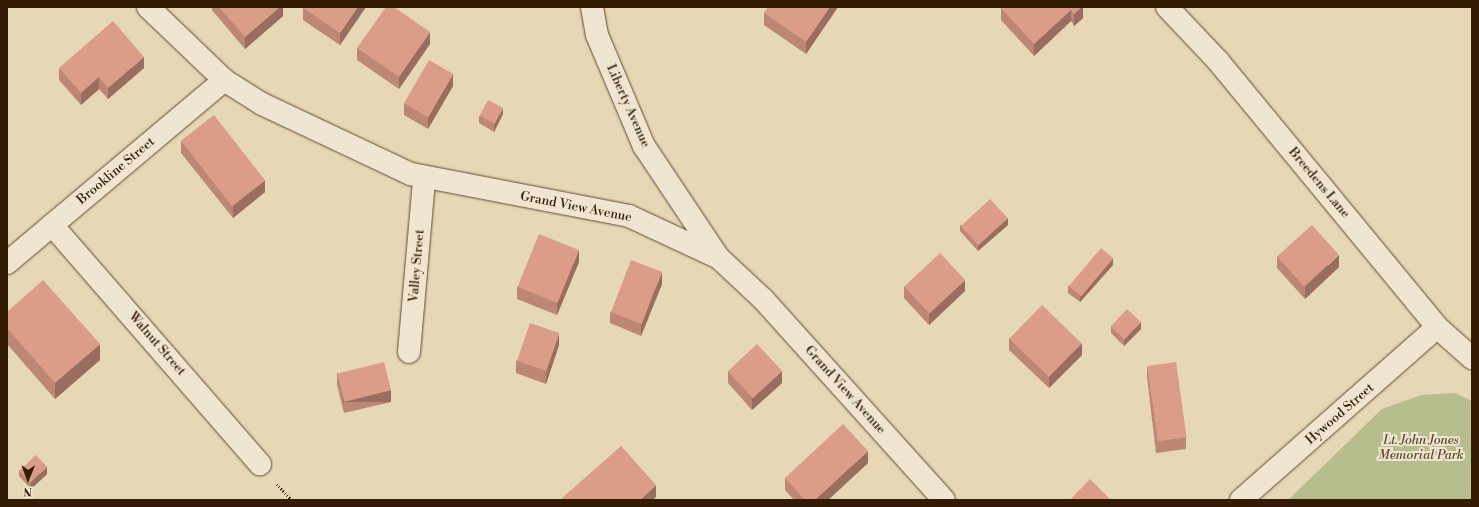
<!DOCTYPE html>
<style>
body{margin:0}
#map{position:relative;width:1479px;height:507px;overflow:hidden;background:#e6d7b6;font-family:"Libre Bodoni",serif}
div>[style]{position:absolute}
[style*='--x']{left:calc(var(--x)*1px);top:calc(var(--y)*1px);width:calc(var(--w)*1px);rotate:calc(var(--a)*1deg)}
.green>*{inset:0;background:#b6be8d}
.path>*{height:2.5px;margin-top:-1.25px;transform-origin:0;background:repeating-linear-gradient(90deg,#331b04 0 1px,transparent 0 3px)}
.roads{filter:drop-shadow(0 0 1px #604a30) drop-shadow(0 0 1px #604a30)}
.minor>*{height:22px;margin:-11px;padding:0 11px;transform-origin:11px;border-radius:11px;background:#efe5d0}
.wall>*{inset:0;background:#bc8775}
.shaded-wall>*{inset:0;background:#996e5f;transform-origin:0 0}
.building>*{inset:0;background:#db9d88;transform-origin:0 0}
span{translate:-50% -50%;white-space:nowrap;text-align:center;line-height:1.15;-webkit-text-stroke:4px #efe5d0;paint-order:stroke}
.street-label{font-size:13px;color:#331b04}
.park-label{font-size:13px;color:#5a4c2d;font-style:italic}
.frame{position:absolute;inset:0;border:8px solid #331b04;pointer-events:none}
.north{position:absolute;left:8px;top:459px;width:40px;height:40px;-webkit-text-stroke:3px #efe5d0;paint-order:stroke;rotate:181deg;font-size:11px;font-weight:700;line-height:16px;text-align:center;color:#331b04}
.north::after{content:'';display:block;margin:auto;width:14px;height:18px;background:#331b04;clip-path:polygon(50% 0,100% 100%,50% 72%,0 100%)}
</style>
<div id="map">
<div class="green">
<div style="clip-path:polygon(1455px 393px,1472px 401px,1472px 500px,1288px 500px,1382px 409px,1421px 395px)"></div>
</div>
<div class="path">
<div style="--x:277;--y:484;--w:22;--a:47"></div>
</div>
<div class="roads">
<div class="minor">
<div style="--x:148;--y:7;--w:105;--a:43.8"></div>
<div style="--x:224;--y:80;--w:45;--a:32.3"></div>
<div style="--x:262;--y:104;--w:165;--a:25.2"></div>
<div style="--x:411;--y:174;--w:222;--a:10.9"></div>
<div style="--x:629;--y:216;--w:99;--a:25"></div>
<div style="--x:719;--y:258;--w:60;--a:43"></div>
<div style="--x:763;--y:299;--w:270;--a:48"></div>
<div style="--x:592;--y:7;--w:28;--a:80"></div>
<div style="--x:597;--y:35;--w:121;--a:67.1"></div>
<div style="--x:644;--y:146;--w:133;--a:56.3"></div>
<div style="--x:1167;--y:7;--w:74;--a:46.6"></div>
<div style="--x:1218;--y:61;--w:345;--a:50.5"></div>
<div style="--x:1437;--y:327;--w:47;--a:41.5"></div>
<div style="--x:52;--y:225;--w:317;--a:49"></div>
<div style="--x:7;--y:263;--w:284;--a:-40.1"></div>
<div style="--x:409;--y:352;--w:174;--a:-85"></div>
<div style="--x:1241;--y:500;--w:261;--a:-41.4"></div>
</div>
</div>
<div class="wall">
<div style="clip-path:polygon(212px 7px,283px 7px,283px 16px,245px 49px,212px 10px)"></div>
<div style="clip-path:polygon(366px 7px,340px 45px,303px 20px,303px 8px)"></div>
<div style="clip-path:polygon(768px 7px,838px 7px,806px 54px,764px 25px,764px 13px)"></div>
<div style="clip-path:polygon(1083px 7px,1083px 18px,1074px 26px,1071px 21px,1034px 56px,1001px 20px,1001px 8px)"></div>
<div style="clip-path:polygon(430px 44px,399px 89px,357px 60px,357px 48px)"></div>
<div style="clip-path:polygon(59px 68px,144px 68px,108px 99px,99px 89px,81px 105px,59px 80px)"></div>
<div style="clip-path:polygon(453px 86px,428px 129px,404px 115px,404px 103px)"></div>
<div style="clip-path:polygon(503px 114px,494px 132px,479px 123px,479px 116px)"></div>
<div style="clip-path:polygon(181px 141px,265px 192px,233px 218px,181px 153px)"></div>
<div style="clip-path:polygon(960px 225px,1008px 225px,978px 251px,960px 231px)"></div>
<div style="clip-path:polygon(1277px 256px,1339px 267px,1305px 299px,1277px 268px)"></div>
<div style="clip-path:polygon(579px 262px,557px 315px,517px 299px,517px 287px)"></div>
<div style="clip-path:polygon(1113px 265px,1080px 302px,1068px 293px,1068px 286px)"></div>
<div style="clip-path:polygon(662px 284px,641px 336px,610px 323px,610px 312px)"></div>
<div style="clip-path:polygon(904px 286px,965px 291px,929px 325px,904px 298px)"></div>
<div style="clip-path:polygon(7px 312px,100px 360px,55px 399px,7px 344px)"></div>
<div style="clip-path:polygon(1111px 327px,1141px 329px,1124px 346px,1111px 333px)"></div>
<div style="clip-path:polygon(1009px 338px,1082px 355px,1049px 388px,1009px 350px)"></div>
<div style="clip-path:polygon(559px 345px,546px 384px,516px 373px,516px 361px)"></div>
<div style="clip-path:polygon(1147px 366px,1186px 437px,1186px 449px,1156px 453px,1147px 377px)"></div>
<div style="clip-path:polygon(728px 371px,782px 383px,752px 410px,728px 383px)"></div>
<div style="clip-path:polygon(337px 373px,391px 402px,344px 413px,337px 385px)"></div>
<div style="clip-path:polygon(868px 463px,828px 500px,794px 500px,785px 490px,785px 478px)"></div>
<div style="clip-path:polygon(19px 470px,47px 474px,31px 489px,19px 476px)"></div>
</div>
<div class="shaded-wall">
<div style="clip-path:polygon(280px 7px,283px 7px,283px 16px,245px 49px,245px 37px)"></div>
<div style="clip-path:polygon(358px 7px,366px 7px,340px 45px,340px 33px)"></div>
<div style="clip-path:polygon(830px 7px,838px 7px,806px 54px,806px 42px)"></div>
<div style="clip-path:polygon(1082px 7px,1083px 7px,1083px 18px,1074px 26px,1074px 14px)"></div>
<div style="clip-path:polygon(1071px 10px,1071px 21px,1034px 56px,1034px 44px)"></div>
<div style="clip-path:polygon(430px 32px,430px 44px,399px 89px,399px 77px)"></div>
<div style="clip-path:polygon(144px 57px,144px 68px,108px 99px,108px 88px)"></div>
<div style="clip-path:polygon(453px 74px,453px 86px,428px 129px,428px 118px)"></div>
<div style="clip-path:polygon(99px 77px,99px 89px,81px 105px,81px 93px)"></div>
<div style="clip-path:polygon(503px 108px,503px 114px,494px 132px,494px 125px)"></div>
<div style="clip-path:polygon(265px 180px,265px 192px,233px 218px,233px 206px)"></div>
<div style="clip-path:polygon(1008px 218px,1008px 225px,978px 251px,978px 245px)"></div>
<div style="clip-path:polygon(579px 250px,579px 262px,557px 315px,557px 303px)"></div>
<div style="clip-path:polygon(1339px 255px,1339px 267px,1305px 299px,1305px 287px)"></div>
<div style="clip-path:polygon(1113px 258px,1113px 265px,1080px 302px,1080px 296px)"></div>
<div style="clip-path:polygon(662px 272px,662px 284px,641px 336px,641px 324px)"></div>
<div style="clip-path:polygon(965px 280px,965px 291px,929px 325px,929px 313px)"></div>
<div style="clip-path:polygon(1141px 322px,1141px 329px,1124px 346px,1124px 339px)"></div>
<div style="clip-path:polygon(559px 333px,559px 345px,546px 384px,546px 372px)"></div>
<div style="clip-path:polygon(1082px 343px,1082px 355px,1049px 388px,1049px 376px)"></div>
<div style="clip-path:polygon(100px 344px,100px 360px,55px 399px,55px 383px)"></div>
<div style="clip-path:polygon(782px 371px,782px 383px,752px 410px,752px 398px)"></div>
<div style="left:391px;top:390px;width:12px;height:48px;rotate:90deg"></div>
<div style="clip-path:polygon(868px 451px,868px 463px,828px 500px,815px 500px)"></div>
<div style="clip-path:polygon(47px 467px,47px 474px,31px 489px,31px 482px)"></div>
<div style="clip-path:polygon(656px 485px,656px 497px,653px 500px,640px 500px)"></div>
</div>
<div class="building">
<div style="clip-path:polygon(219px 7px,280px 7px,245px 37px)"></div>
<div style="clip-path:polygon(304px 7px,358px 7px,340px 33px,303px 8px)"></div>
<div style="clip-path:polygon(386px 7px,394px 7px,430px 32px,399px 77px,357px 48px)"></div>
<div style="clip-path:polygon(768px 7px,830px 7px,806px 42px,764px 13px)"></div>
<div style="clip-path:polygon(1002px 7px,1082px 7px,1074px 14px,1071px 10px,1034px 44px,1001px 8px)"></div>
<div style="clip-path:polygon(113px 21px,144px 57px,108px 88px,99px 77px,81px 93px,59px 68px)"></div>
<div style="left:429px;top:60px;width:28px;height:50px;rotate:30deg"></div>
<div style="left:488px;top:100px;width:17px;height:18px;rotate:28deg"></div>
<div style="left:214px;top:115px;width:83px;height:42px;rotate:52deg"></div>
<div style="left:990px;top:199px;width:26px;height:40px;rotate:47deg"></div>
<div style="left:1312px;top:225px;width:40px;height:47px;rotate:48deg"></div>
<div style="left:539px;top:234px;width:43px;height:57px;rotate:22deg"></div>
<div style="left:1101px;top:248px;width:16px;height:50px;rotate:40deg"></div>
<div style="left:940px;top:253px;width:37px;height:49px;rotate:47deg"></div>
<div style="left:631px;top:260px;width:33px;height:56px;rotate:21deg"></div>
<div style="clip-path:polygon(43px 280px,100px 344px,55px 383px,7px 328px,7px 312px)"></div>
<div style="left:1042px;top:305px;width:55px;height:47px;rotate:44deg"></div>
<div style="left:1127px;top:309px;width:19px;height:24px;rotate:43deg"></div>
<div style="left:530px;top:323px;width:31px;height:40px;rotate:19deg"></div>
<div style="left:757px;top:344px;width:37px;height:40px;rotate:47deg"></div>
<div style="left:384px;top:362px;width:29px;height:48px;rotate:76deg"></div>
<div style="left:1176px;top:362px;width:76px;height:29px;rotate:82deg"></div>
<div style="clip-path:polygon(843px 424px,868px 451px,815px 500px,805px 500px,785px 478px)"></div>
<div style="clip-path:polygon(621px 446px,656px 485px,640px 500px,564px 500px,562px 498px)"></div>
<div style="left:36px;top:455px;width:16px;height:23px;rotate:47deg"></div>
<div style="clip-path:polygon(1090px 479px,1111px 500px,1070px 500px)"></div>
</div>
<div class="street-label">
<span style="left:628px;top:106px;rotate:66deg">Liberty Avenue</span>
<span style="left:116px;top:171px;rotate:-40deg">Brookline Street</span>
<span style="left:1319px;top:183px;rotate:50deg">Breedens Lane</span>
<span style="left:576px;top:207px;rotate:11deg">Grand View Avenue</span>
<span style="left:417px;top:266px;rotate:-85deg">Valley Street</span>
<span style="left:157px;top:344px;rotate:49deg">Walnut Street</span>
<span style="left:845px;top:390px;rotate:48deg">Grand View Avenue</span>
<span style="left:1340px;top:414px;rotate:-41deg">Hywood Street</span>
</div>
<div class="park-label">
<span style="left:1421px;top:448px">Lt. John Jones<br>Memorial Park</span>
</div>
<div class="frame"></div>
<div class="north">N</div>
</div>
